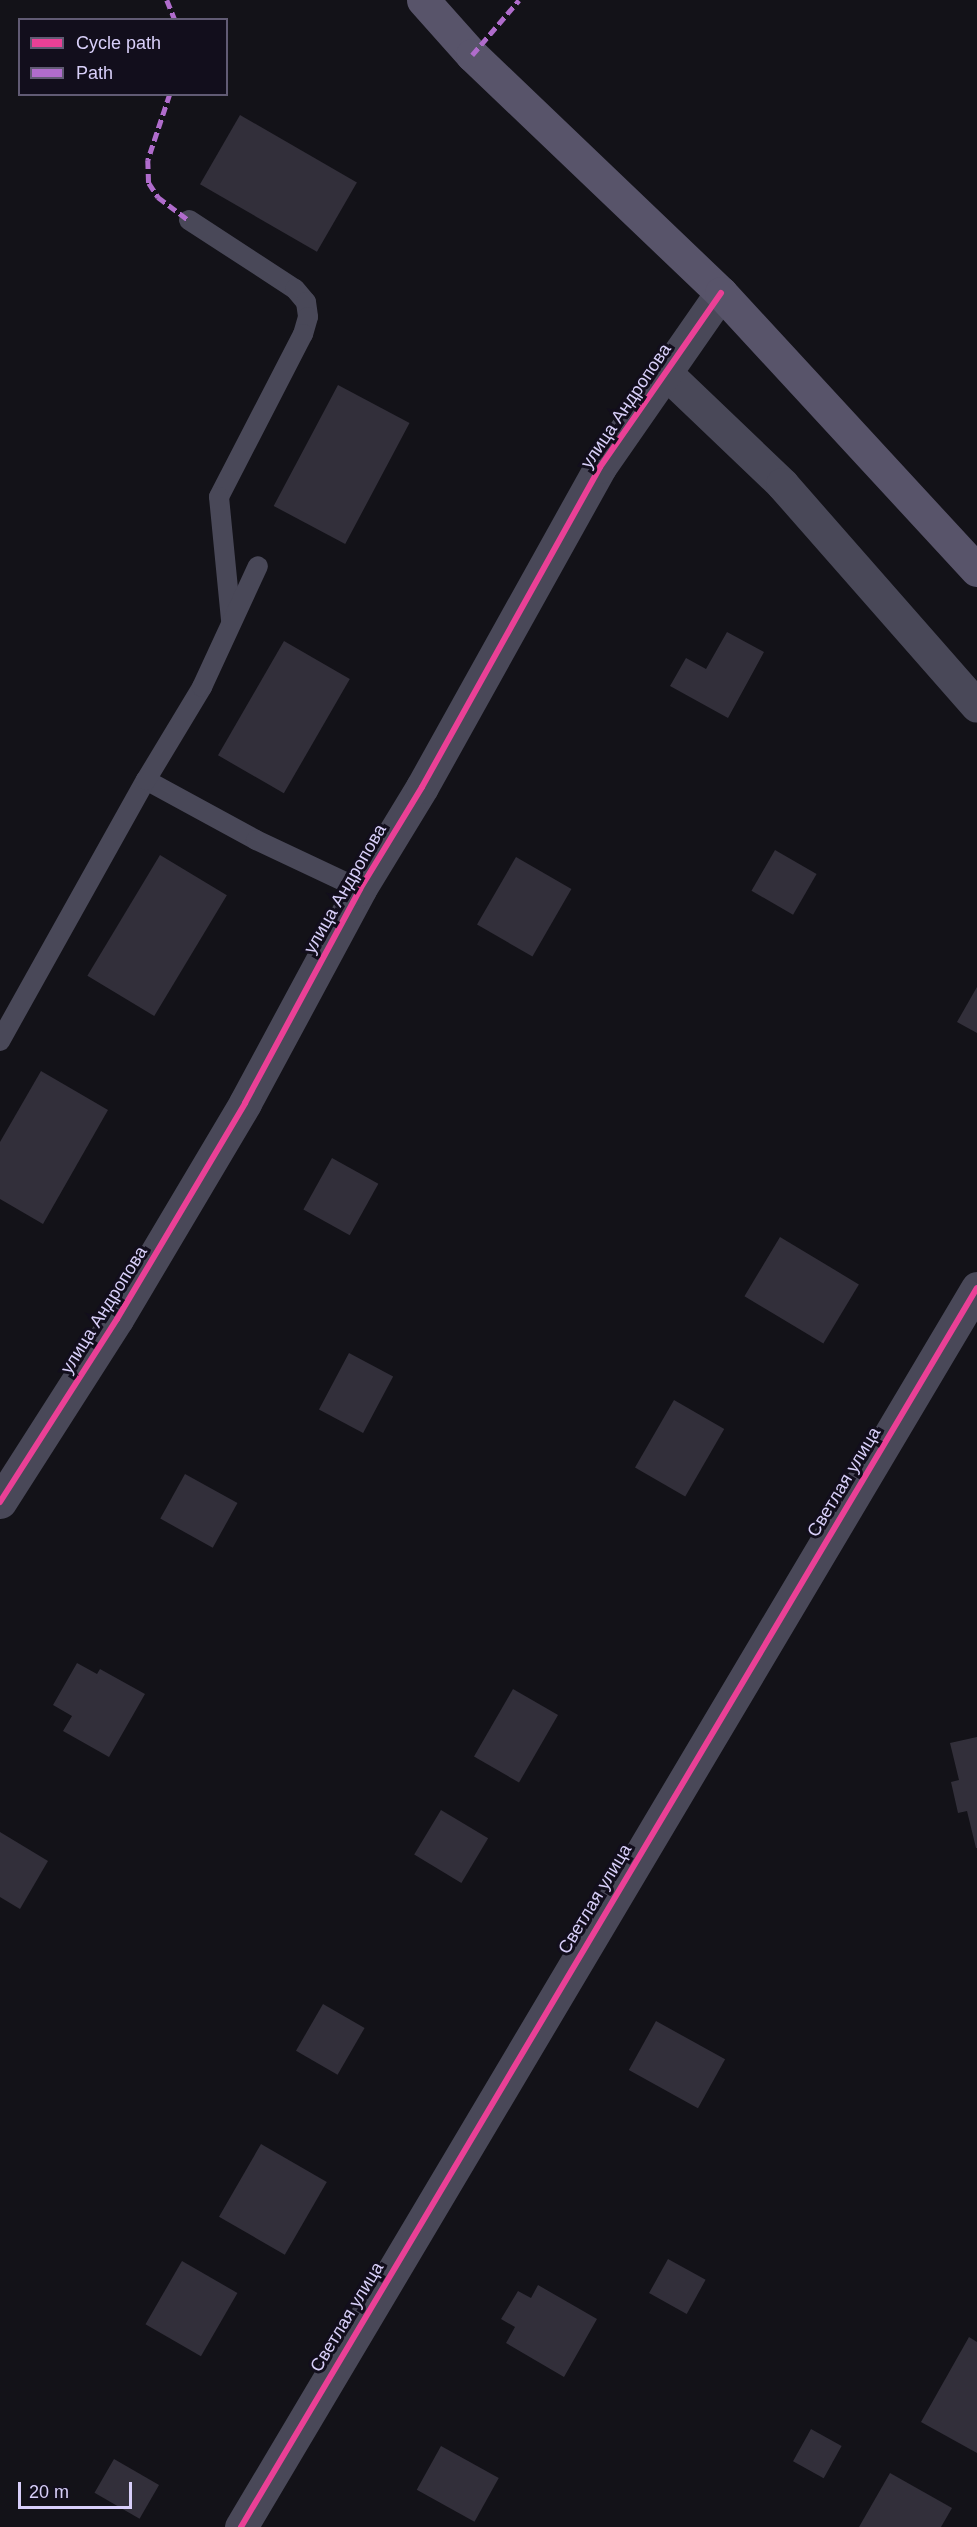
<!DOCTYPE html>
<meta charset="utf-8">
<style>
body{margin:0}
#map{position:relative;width:977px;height:2527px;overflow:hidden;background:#131218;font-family:Helvetica,sans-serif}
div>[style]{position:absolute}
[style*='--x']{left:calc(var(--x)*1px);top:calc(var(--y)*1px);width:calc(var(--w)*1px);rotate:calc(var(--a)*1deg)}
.building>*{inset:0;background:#322f3a;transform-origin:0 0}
.service>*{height:20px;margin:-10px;padding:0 10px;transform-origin:10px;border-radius:10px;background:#494858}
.minor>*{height:33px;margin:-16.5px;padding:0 16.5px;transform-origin:16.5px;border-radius:16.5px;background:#494858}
.tertiary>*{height:33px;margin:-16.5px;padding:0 16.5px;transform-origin:16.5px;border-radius:16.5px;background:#494858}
.secondary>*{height:33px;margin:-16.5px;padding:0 16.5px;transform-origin:16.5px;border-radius:16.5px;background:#58546a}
.quiet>*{height:4.5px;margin-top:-2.25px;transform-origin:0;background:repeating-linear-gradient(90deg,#b06ccc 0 9px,transparent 0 13.5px)}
.cycleway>*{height:6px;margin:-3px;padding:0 3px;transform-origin:3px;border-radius:3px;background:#ea4096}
span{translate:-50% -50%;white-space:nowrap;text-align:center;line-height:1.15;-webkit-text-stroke:6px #120e1c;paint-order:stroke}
.street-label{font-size:18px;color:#d8cff9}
.legend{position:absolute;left:18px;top:18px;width:210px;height:78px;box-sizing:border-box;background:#120e1c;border:2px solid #615b74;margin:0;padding:8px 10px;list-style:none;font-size:18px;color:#d8cff9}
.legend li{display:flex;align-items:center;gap:12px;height:30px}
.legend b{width:30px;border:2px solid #615b74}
.scale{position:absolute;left:18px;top:2482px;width:114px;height:27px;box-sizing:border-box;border:3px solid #d8cff9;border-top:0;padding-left:8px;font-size:18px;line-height:21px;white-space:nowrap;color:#d8cff9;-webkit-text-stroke:4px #120e1c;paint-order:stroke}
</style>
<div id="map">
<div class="building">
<div style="left:240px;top:115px;width:135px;height:80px;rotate:30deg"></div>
<div style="left:338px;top:385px;width:81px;height:137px;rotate:28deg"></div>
<div style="clip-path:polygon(727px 632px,764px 652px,728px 718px,670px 686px,686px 658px,706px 669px)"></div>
<div style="left:284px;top:641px;width:76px;height:132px;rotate:30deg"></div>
<div style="left:775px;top:850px;width:48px;height:47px;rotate:30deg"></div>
<div style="left:160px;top:855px;width:78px;height:141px;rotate:31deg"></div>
<div style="left:516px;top:857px;width:64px;height:78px;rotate:30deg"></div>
<div style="clip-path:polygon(977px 987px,977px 1033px,957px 1022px)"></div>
<div style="clip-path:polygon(41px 1071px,108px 1110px,43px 1224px,0 1199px,0 1142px)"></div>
<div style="left:332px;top:1158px;width:53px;height:59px;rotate:29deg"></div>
<div style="left:780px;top:1237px;width:92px;height:69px;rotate:31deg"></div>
<div style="left:349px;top:1353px;width:50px;height:64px;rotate:28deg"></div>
<div style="left:674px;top:1400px;width:58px;height:78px;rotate:30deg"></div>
<div style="left:185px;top:1474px;width:60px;height:51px;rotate:29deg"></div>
<div style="clip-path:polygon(77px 1663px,97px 1674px,100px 1669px,145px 1694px,109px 1757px,63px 1731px,72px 1716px,53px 1705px)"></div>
<div style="left:513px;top:1689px;width:52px;height:78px;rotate:30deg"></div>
<div style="clip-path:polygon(977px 1737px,977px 1848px,976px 1848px,967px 1811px,958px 1813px,951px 1782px,959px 1780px,950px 1743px)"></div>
<div style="left:441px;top:1810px;width:55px;height:52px;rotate:31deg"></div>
<div style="clip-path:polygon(0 1832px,48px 1861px,20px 1909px,0 1897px)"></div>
<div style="left:323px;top:2004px;width:48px;height:54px;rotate:30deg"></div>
<div style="left:656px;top:2021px;width:79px;height:56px;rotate:29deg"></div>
<div style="left:261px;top:2144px;width:76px;height:84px;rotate:30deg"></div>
<div style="left:668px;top:2259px;width:43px;height:39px;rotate:29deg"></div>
<div style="left:182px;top:2261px;width:64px;height:73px;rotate:30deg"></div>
<div style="clip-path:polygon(538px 2285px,597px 2319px,564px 2377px,506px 2343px,515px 2327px,501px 2319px,518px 2291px,531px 2298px)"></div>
<div style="clip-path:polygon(969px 2337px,977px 2342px,977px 2453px,921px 2422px)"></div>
<div style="left:811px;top:2429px;width:35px;height:37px;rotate:29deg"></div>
<div style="left:441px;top:2446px;width:66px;height:50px;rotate:29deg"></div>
<div style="left:114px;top:2459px;width:52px;height:39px;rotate:30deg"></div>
<div style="clip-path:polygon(890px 2473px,952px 2508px,941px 2527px,859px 2527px)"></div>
</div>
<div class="service">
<div style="--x:189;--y:220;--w:126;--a:33.1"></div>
<div style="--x:295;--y:289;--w:17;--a:50"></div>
<div style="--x:306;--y:302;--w:15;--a:82"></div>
<div style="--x:308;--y:317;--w:18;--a:106"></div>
<div style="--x:303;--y:334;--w:183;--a:117.3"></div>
<div style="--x:219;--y:497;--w:124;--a:84.4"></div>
<div style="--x:146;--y:780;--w:125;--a:28.6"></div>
<div style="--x:256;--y:840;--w:115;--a:25.2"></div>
<div style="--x:0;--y:1041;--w:299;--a:-60.8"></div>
<div style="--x:146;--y:780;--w:109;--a:-58.9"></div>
<div style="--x:202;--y:687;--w:133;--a:-65.2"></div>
</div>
<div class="minor">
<div style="--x:666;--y:373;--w:161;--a:43.7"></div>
<div style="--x:782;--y:484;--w:295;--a:48.7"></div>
<div style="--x:241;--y:2527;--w:1441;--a:-59.29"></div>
</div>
<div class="tertiary">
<div style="--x:0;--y:1502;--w:217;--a:-57.4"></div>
<div style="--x:117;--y:1319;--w:251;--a:-59.3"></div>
<div style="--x:245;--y:1103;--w:243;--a:-61.7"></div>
<div style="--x:360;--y:889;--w:119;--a:-58.7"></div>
<div style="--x:422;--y:787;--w:366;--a:-60.9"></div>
<div style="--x:600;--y:467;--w:212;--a:-55.2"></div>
</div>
<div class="secondary">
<div style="--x:423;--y:0;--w:74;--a:48.3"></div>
<div style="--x:472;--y:55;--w:344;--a:43.7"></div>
<div style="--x:721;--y:293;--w:377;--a:47.3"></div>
</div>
<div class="quiet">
<div style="--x:167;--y:0;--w:22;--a:68"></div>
<div style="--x:472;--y:55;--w:72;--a:-49.5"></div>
<div style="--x:170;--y:94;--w:70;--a:108.4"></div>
<div style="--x:148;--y:160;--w:23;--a:88"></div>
<div style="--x:149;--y:183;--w:17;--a:57"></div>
<div style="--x:158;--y:197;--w:39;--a:37"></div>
</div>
<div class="cycleway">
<div style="--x:0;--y:1502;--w:217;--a:-57.4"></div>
<div style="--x:117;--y:1319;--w:251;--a:-59.3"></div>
<div style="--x:245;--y:1103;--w:243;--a:-61.7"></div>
<div style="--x:360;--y:889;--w:119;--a:-58.7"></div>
<div style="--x:422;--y:787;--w:366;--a:-60.9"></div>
<div style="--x:600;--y:467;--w:212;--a:-55.2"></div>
<div style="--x:241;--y:2527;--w:1441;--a:-59.29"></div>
</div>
<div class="street-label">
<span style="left:626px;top:406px;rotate:-56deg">улица Андропова</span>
<span style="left:345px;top:889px;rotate:-60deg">улица Андропова</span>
<span style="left:104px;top:1310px;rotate:-58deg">улица Андропова</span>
<span style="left:844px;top:1482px;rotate:-59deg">Светлая улица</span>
<span style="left:595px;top:1899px;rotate:-59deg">Светлая улица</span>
<span style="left:347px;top:2317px;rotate:-59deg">Светлая улица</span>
</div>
<ul class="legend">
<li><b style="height:8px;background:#ea4096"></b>Cycle path</li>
<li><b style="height:8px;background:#b06ccc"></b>Path</li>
</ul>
<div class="scale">20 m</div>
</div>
